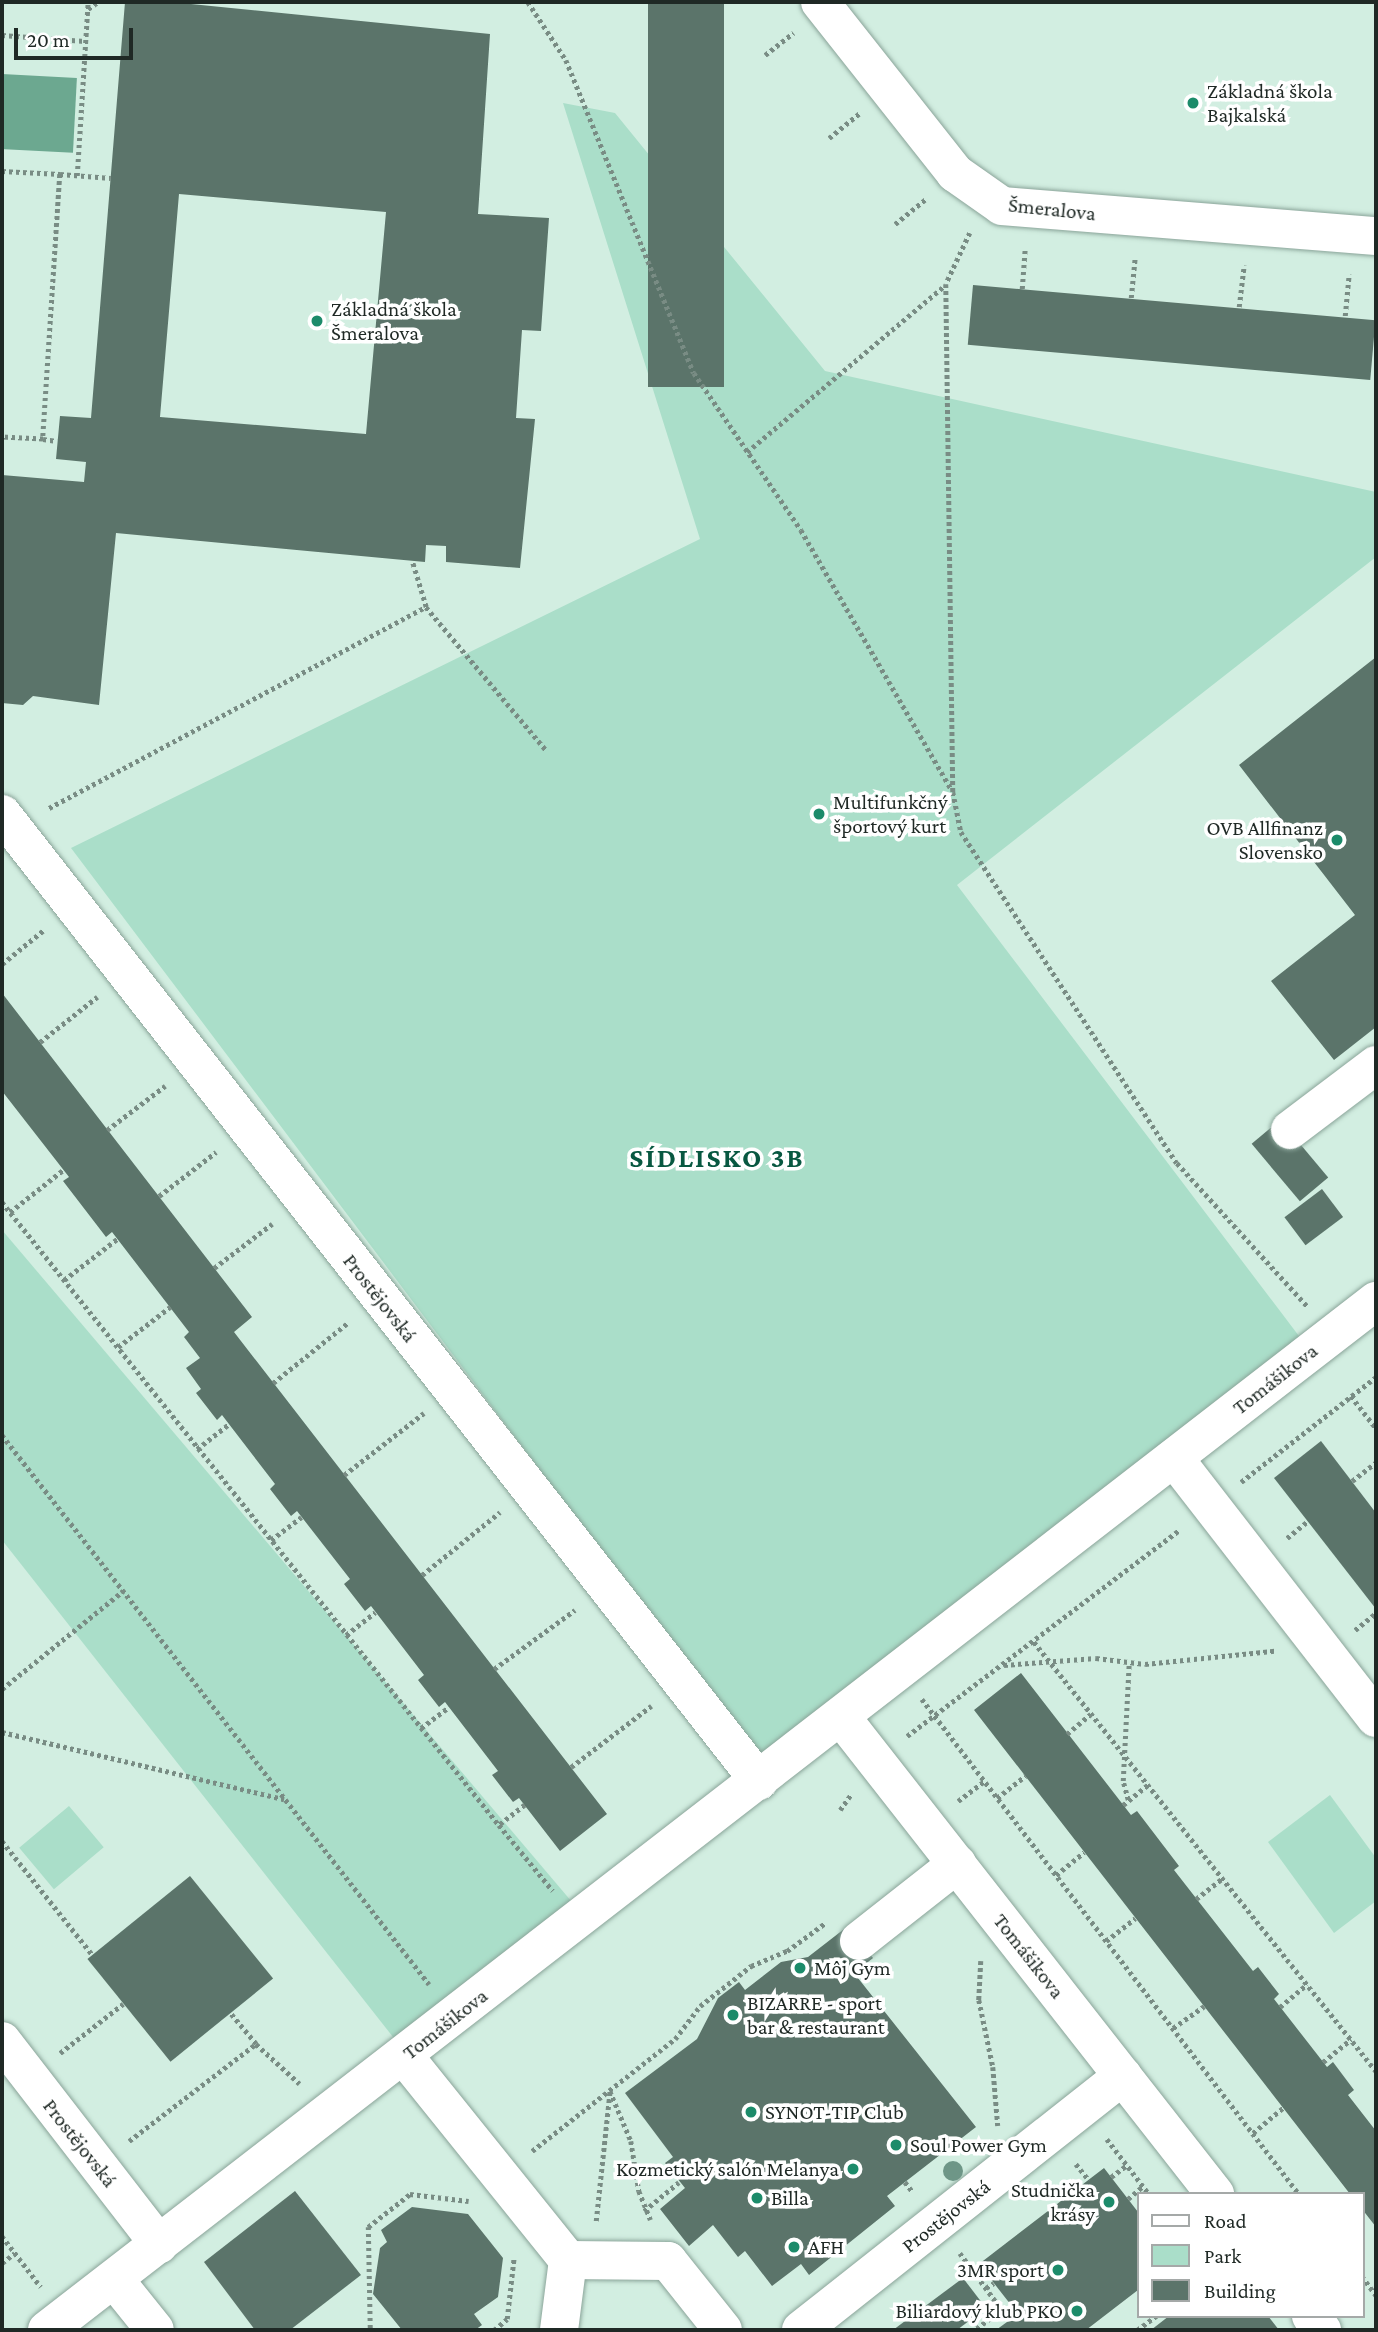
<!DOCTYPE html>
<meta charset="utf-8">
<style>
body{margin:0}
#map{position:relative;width:1378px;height:2332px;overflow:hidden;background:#d2eee1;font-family:"Crimson Pro",serif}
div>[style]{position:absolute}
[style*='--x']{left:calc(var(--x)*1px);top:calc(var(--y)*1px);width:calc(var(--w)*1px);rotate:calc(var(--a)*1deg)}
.green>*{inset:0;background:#aadec9;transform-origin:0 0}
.water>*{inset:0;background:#6ca890;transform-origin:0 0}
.building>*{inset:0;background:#5b746a;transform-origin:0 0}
.path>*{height:4.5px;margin-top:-2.25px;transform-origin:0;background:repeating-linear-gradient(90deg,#798c84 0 3.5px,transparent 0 7px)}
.roads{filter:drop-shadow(0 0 2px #8aa499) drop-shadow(0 0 2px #8aa499)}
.minor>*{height:38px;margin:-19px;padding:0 19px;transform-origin:19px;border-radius:19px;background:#fff}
.trees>*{width:20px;height:20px;margin:-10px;border-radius:50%;background:#6e9687}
.dots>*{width:19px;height:19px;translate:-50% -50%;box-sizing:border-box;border:4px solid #fff;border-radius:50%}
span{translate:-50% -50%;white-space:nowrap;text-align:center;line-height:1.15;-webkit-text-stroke:7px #fff;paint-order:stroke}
.poi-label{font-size:21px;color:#1f2925}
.left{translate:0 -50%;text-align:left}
.right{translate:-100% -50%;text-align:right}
.street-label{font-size:21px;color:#1f2925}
.district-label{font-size:28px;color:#085841;font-weight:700;letter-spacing:2px}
.frame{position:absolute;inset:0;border:4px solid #1f2925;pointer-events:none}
.legend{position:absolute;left:1137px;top:2192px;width:228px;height:126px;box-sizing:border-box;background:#fff;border:2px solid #a5a9a8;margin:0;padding:9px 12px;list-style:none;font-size:21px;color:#1f2925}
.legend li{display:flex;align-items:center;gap:14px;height:35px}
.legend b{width:35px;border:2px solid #a5a9a8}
.scale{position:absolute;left:14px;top:28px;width:119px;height:32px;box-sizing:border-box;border:4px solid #1f2925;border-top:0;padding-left:9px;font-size:21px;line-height:24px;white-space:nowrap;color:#1f2925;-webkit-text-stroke:5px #fff;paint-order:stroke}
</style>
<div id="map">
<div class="green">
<div style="clip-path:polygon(563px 103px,615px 113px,825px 371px,1376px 492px,1376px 557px,957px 885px,1308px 1348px,769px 1774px,71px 848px,700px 539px)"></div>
<div style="clip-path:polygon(2px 1230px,583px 1915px,404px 2051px,2px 1540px)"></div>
<div style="clip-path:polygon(1330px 1795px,1376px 1858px,1376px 1901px,1334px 1933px,1268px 1842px)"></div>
<div style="left:69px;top:1806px;width:54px;height:65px;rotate:50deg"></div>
</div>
<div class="water">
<div style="left:2px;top:74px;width:75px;height:75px;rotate:3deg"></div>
</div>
<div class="building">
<div style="clip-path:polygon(evenodd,125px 2px,171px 2px,490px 34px,478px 214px,549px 218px,541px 331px,522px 330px,516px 418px,535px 419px,520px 568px,446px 562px,446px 546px,426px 545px,425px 562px,116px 533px,99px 705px,33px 696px,23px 705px,2px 703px,2px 475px,84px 482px,86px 462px,56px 459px,60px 416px,91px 418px,125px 2px,179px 194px,386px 212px,366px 434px,160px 417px,179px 194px)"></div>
<div style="left:648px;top:2px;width:76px;height:385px"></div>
<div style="left:973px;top:285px;width:404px;height:60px;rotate:5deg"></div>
<div style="clip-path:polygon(1376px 657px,1376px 1027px,1334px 1060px,1271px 981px,1355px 915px,1239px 765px)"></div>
<div style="clip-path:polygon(2px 993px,252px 1317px,234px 1332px,607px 1814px,560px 1851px,519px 1798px,513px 1802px,492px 1775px,498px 1771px,445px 1702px,439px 1707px,418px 1680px,424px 1675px,371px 1606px,365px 1611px,344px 1584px,350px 1579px,297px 1511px,291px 1516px,270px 1489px,275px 1484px,222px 1415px,217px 1420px,196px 1393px,201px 1389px,186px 1368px,200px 1358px,184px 1337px,189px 1332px,112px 1232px,106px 1237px,63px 1181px,69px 1177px,2px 1091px)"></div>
<div style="left:1280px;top:1120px;width:75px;height:37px;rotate:50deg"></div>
<div style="left:1322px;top:1189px;width:35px;height:47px;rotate:53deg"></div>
<div style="clip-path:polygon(1321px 1441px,1376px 1513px,1376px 1609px,1274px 1478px)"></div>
<div style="clip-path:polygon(1021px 1673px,1131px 1815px,1137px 1811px,1179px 1866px,1174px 1870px,1253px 1971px,1258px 1967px,1279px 1994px,1274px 1999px,1327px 2067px,1333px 2062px,1354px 2090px,1348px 2095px,1376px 2131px,1376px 2227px,1362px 2209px,1362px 2194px,1350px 2194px,974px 1710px)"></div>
<div style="left:190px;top:1876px;width:132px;height:132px;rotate:51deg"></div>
<div style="clip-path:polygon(848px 1926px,873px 1958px,854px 1973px,976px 2127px,887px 2196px,895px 2206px,809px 2275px,801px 2264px,772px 2286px,745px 2251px,738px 2257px,713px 2225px,689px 2246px,660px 2209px,685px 2188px,665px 2163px,673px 2157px,625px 2093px,697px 2039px,718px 1998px,739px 1982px,745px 1990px,781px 1962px,808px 1957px)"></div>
<div style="clip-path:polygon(1104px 2168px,1138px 2212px,1138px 2290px,1086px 2330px,996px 2330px,1018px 2314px,979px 2264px)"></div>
<div style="clip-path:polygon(295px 2191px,361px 2275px,290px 2330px,255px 2330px,204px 2262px)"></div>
<div style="clip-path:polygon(412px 2207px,468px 2214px,503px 2258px,498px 2297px,474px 2314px,482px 2325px,475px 2330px,402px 2330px,373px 2294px,380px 2248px,387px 2242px,381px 2230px)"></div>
<div style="clip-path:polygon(963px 2278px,986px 2308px,957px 2330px,893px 2330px)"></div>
<div style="clip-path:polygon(1169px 2316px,1268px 2316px,1279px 2330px,1151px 2330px)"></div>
</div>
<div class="path">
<div style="--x:528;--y:2;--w:69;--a:56.8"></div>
<div style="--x:566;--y:60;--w:338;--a:67.8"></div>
<div style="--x:694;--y:373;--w:190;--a:55.7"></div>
<div style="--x:801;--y:530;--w:301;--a:59.9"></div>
<div style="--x:88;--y:9;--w:12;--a:-35"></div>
<div style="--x:2;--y:35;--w:83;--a:4.1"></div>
<div style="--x:765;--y:55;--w:36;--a:-38"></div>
<div style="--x:829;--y:138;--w:40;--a:-39"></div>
<div style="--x:2;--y:171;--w:58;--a:3"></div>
<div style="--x:60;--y:174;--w:266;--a:93.7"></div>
<div style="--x:43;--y:439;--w:41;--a:-177.2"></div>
<div style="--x:60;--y:174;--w:51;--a:4.5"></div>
<div style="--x:77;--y:176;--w:174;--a:-86.4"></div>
<div style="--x:895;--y:224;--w:41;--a:-39.1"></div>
<div style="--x:970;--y:233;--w:56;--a:115.2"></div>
<div style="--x:946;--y:284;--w:508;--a:89.21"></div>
<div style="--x:953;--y:792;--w:41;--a:78.7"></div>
<div style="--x:961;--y:832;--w:395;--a:56.9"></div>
<div style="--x:1177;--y:1163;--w:195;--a:47.7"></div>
<div style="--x:1022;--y:289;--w:41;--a:-85.8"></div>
<div style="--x:1131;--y:298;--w:41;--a:-84.4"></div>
<div style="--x:1239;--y:307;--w:42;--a:-83.2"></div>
<div style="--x:1345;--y:316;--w:42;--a:-84.6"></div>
<div style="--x:43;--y:439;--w:14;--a:8"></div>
<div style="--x:747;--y:452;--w:259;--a:-40.1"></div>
<div style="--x:426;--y:607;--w:188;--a:50"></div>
<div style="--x:49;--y:808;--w:427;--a:-28.1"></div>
<div style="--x:426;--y:607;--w:48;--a:-106.9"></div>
<div style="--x:2;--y:964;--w:55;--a:-39.1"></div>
<div style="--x:40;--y:1042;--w:73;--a:-38.3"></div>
<div style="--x:107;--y:1130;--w:73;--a:-37.2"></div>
<div style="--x:159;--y:1196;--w:72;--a:-37.7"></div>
<div style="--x:2;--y:1202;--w:797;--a:51.42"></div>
<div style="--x:10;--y:1212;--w:68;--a:-38.4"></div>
<div style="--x:214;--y:1268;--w:73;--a:-37.2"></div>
<div style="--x:64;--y:1280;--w:67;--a:-37.7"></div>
<div style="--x:118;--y:1347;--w:66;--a:-37.6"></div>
<div style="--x:273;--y:1383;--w:97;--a:-38.8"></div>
<div style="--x:1351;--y:1396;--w:41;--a:52"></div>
<div style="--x:2;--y:1435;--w:696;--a:52.13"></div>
<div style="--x:197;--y:1449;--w:41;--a:-38"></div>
<div style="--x:344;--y:1475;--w:101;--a:-37.8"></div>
<div style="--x:1352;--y:1481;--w:31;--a:-38"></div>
<div style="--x:1241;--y:1482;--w:171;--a:-37.9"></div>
<div style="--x:1287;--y:1538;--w:27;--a:-39"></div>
<div style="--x:271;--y:1540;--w:38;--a:-37"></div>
<div style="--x:422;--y:1575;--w:100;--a:-38.9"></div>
<div style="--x:1355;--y:1630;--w:27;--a:-39"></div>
<div style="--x:346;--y:1635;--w:37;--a:-38"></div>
<div style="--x:1034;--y:1642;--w:549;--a:51.44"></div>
<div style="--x:1004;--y:1665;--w:92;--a:-4.4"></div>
<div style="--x:1096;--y:1658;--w:49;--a:7"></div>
<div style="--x:1145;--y:1664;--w:130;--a:-5.8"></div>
<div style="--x:494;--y:1669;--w:100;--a:-36.1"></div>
<div style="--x:2;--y:1689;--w:156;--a:-39"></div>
<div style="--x:922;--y:1699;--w:622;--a:52.71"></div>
<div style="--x:421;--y:1728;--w:35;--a:-37"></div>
<div style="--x:2;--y:1732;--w:290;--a:13.4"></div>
<div style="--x:1067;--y:1734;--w:31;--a:-40"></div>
<div style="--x:907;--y:1736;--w:341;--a:-37.1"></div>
<div style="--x:571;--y:1767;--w:101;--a:-37.3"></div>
<div style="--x:997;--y:1798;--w:36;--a:-38"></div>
<div style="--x:1128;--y:1800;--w:20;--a:-105"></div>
<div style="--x:1123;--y:1781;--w:119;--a:-87.1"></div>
<div style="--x:958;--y:1801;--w:34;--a:-37"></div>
<div style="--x:525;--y:1805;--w:33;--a:142"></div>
<div style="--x:499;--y:1825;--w:85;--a:50.7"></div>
<div style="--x:1123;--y:1805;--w:32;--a:-39"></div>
<div style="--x:840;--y:1810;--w:19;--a:-55"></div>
<div style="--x:2;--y:1841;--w:144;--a:51.5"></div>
<div style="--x:1056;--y:1875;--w:36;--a:-39"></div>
<div style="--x:1196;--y:1899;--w:34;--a:-38"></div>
<div style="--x:1106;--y:1941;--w:37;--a:-38"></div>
<div style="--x:981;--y:1961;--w:39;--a:93"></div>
<div style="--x:979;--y:2000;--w:68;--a:78.2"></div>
<div style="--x:993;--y:2067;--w:59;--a:85.2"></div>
<div style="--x:1280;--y:2007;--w:35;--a:-40"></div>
<div style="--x:1173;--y:2028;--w:38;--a:-35"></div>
<div style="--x:256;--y:2044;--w:59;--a:42.3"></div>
<div style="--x:60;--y:2053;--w:80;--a:-37.9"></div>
<div style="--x:1323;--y:2062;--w:36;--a:-39"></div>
<div style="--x:610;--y:2091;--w:54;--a:67.2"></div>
<div style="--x:631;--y:2141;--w:51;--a:80.9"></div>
<div style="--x:639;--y:2191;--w:31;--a:68"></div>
<div style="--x:1253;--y:2133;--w:39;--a:-40"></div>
<div style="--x:1107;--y:2139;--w:69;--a:52.6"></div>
<div style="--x:129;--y:2141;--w:160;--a:-37.4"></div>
<div style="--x:256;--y:2044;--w:40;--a:-130"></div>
<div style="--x:532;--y:2151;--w:182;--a:-38.1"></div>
<div style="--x:675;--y:2039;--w:41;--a:-52.9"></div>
<div style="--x:700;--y:2006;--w:65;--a:-38.1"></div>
<div style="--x:751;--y:1966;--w:39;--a:-23"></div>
<div style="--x:787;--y:1951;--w:46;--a:-36.1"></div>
<div style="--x:1076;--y:2164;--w:21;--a:51"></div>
<div style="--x:1111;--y:2177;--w:20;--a:-37"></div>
<div style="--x:905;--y:2182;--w:11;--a:52"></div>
<div style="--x:1128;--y:2199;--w:20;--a:-41"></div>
<div style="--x:644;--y:2211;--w:45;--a:-39.6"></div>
<div style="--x:596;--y:2221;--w:131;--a:-83.9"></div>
<div style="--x:2;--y:2236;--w:64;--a:52.6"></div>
<div style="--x:960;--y:2253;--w:71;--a:53.6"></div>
<div style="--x:1002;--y:2310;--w:34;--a:143"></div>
<div style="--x:2;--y:2263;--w:16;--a:-38"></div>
<div style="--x:1362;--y:2276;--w:24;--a:54"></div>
<div style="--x:986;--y:2288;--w:9;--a:-32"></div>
<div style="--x:1002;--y:2310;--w:13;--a:51"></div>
<div style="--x:370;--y:2328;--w:101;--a:-91.1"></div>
<div style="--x:368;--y:2227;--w:53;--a:-38.2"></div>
<div style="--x:410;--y:2194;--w:59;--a:6.8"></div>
<div style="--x:494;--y:2330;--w:17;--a:-40"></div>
<div style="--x:507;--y:2319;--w:62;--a:-83.6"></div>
<div style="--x:1137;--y:2330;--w:24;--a:-36"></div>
</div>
<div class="roads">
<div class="minor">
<div style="--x:820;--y:2;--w:218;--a:51.7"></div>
<div style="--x:955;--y:173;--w:57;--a:35.1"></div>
<div style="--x:1002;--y:206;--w:375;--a:4.6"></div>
<div style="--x:2;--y:814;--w:1228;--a:51.94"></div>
<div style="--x:1290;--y:1130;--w:108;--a:-37.1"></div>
<div style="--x:1174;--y:1458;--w:329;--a:52.2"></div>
<div style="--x:842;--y:1718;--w:605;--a:51.92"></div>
<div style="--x:859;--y:1941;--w:125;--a:-38.2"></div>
<div style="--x:2;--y:2041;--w:257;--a:52.3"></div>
<div style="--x:404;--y:2056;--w:262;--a:51.2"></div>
<div style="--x:568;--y:2260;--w:71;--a:97.3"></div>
<div style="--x:568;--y:2260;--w:100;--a:0.6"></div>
<div style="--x:668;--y:2261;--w:88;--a:51.4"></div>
<div style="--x:114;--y:2279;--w:65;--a:51.2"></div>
<div style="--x:1311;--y:2316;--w:18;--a:52"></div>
<div style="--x:47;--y:2330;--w:1681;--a:-37.75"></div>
<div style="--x:801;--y:2330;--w:410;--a:-38.3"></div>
</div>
</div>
<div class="trees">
<div style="left:953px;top:2171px"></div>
</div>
<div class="dots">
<div style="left:1193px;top:103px;background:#1c8b6a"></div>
<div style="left:317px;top:321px;background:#1c8b6a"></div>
<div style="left:819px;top:814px;background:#1c8b6a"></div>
<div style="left:1337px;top:840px;background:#1c8b6a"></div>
<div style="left:800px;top:1968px;background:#1c8b6a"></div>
<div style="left:733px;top:2015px;background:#1c8b6a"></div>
<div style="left:751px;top:2112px;background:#1c8b6a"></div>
<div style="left:896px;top:2145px;background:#1c8b6a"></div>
<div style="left:853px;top:2169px;background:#1c8b6a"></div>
<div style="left:757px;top:2198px;background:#1c8b6a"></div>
<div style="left:1109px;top:2202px;background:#1c8b6a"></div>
<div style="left:794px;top:2247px;background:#1c8b6a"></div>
<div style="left:1058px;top:2270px;background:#1c8b6a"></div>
<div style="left:1077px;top:2311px;background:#1c8b6a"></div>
</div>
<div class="poi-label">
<span class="left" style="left:1207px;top:103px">Základná škola<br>Bajkalská</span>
<span class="left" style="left:331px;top:321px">Základná škola<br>Šmeralova</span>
<span class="left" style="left:833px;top:814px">Multifunkčný<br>športový kurt</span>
<span class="right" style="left:1323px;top:840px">OVB Allfinanz<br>Slovensko</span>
<span class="left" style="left:814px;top:1968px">Môj Gym</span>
<span class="left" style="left:747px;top:2015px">BIZARRE - sport<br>bar &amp; restaurant</span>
<span class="left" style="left:765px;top:2112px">SYNOT-TIP Club</span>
<span class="left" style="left:910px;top:2145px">Soul Power Gym</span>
<span class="right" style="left:839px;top:2169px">Kozmetický salón Melanya</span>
<span class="right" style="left:1095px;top:2202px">Studnička<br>krásy</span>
<span class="left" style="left:771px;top:2198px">Billa</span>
<span class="left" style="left:808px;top:2247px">AFH</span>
<span class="right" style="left:1044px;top:2270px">3MR sport</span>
<span class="right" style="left:1063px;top:2311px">Biliardový klub PKO</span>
</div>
<div class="street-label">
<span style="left:1052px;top:209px;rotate:6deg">Šmeralova</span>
<span style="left:380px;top:1298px;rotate:52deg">Prostějovská</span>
<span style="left:1275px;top:1379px;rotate:-38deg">Tomášikova</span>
<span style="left:1029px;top:1956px;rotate:52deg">Tomášikova</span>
<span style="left:445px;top:2024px;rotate:-38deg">Tomášikova</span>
<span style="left:80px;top:2143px;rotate:52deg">Prostějovská</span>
<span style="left:946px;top:2216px;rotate:-38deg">Prostějovská</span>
</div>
<div class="district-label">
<span style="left:717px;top:1158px">SÍDLISKO 3B</span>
</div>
<div class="frame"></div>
<ul class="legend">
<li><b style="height:9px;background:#fff"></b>Road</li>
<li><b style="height:19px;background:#aadec9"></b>Park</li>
<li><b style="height:19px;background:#5b746a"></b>Building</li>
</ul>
<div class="scale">20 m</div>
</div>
